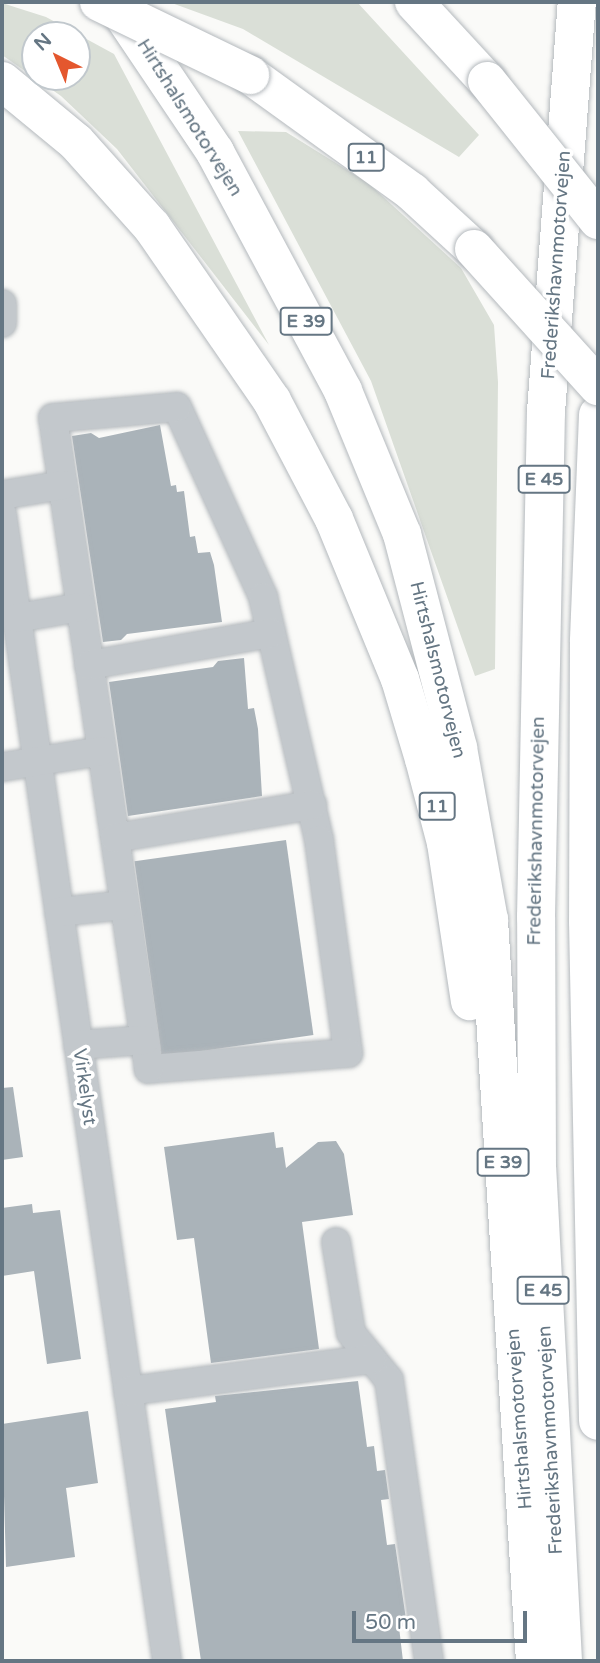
<!DOCTYPE html>
<style>
body{margin:0}
#map{position:relative;width:600px;height:1663px;overflow:hidden;background:#fafaf8;font-family:"Varela Round",sans-serif}
div>[style]{position:absolute}
[style*='--x']{left:calc(var(--x)*1px);top:calc(var(--y)*1px);width:calc(var(--w)*1px);rotate:calc(var(--a)*1deg)}
.green>*{inset:0;background:#dadfd7}
.building>*{inset:0;background:#aab3b9;transform-origin:0 0}
.roads{filter:drop-shadow(0 0 2px #b4b9bd) drop-shadow(0 0 2px #b4b9bd)}
.minor>*{height:28px;margin:-14px;padding:0 14px;transform-origin:14px;border-radius:14px;background:#c3c8cc}
.highway>*{height:38px;margin:-19px;padding:0 19px;transform-origin:19px;border-radius:19px;background:#fff}
.bridges{filter:drop-shadow(0 0 2px #b4b9bd) drop-shadow(0 0 2px #b4b9bd)}
.highway-bridge>*{height:38px;margin:-19px;padding:0 19px;transform-origin:19px;border-radius:19px;background:#fff}
span{translate:-50% -50%;white-space:nowrap;text-align:center;line-height:1.15;-webkit-text-stroke:7px #fff;paint-order:stroke}
.shield-label span{padding:2px 5px;background:#fff;border:2px solid;border-radius:5px;-webkit-text-stroke-width:0}
.shield-label{font-size:18px;color:#657683;font-weight:700}
.street-label{font-size:19px;color:#657683}
.frame{position:absolute;inset:0;border:4px solid #657683;pointer-events:none}
.north{position:absolute;left:21px;top:21px;width:70px;height:70px;box-sizing:border-box;background:#fff;border:2px solid #c1c8cd;border-radius:50%;rotate:317deg;font-size:19px;font-weight:700;line-height:28px;text-align:center;color:#657683}
.north::after{content:'';display:block;margin:auto;width:24px;height:32px;background:#e4572e;clip-path:polygon(50% 0,100% 100%,50% 72%,0 100%)}
.scale{position:absolute;left:352px;top:1611px;width:175px;height:32px;box-sizing:border-box;border:4px solid #657683;border-top:0;padding-left:9px;font-size:21px;line-height:24px;white-space:nowrap;color:#657683;-webkit-text-stroke:5px #fff;paint-order:stroke}
</style>
<div id="map">
<div class="green">
<div style="clip-path:polygon(169px 2px,357px 2px,479px 135px,459px 157px,243px 29px)"></div>
<div style="clip-path:polygon(evenodd,2px 3px,46px 17px,114px 54px,269px 345px,117px 149px,61px 96px,2px 55px,2px 3px,35px 35px,77px 35px,77px 77px,35px 77px,35px 35px)"></div>
<div style="clip-path:polygon(238px 131px,286px 132px,368px 183px,461px 268px,494px 325px,498px 382px,495px 669px,475px 676px,371px 381px)"></div>
</div>
<div class="building">
<div style="clip-path:polygon(160px 425px,171px 486px,176px 485px,177px 492px,184px 491px,190px 537px,195px 536px,198px 553px,210px 552px,214px 565px,222px 622px,127px 634px,121px 640px,103px 642px,72px 436px,91px 433px,99px 438px)"></div>
<div style="clip-path:polygon(244px 658px,248px 709px,254px 708px,258px 729px,262px 796px,128px 816px,109px 682px,213px 667px,218px 661px)"></div>
<div style="left:286px;top:840px;width:197px;height:153px;rotate:82deg"></div>
<div style="clip-path:polygon(13px 1087px,23px 1157px,2px 1160px,2px 1088px)"></div>
<div style="clip-path:polygon(274px 1132px,276px 1148px,283px 1147px,286px 1168px,318px 1142px,336px 1141px,344px 1154px,353px 1215px,302px 1222px,319px 1349px,211px 1363px,194px 1238px,177px 1240px,164px 1147px)"></div>
<div style="clip-path:polygon(32px 1204px,33px 1213px,60px 1210px,81px 1359px,47px 1364px,34px 1271px,2px 1276px,2px 1208px)"></div>
<div style="clip-path:polygon(358px 1381px,367px 1447px,374px 1446px,377px 1471px,385px 1470px,389px 1499px,381px 1500px,387px 1545px,395px 1544px,407px 1626px,399px 1627px,403px 1661px,201px 1661px,165px 1409px,216px 1402px,215px 1396px)"></div>
<div style="clip-path:polygon(88px 1411px,98px 1483px,66px 1488px,75px 1557px,6px 1567px,2px 1424px)"></div>
</div>
<div class="roads">
<div class="minor">
<div style="--x:2;--y:304;--w:19;--a:90"></div>
<div style="--x:177;--y:407;--w:209;--a:65.6"></div>
<div style="--x:263;--y:597;--w:249;--a:77"></div>
<div style="--x:319;--y:840;--w:215;--a:82.2"></div>
<div style="--x:348;--y:1053;--w:200;--a:175.4"></div>
<div style="--x:149;--y:1069;--w:658;--a:-98.39"></div>
<div style="--x:53;--y:418;--w:124;--a:-5.1"></div>
<div style="--x:2;--y:495;--w:62;--a:-9.3"></div>
<div style="--x:2;--y:514;--w:1159;--a:81.81"></div>
<div style="--x:17;--y:618;--w:65;--a:-9.8"></div>
<div style="--x:89;--y:665;--w:185;--a:-10"></div>
<div style="--x:2;--y:767;--w:101;--a:-9.1"></div>
<div style="--x:115;--y:838;--w:200;--a:-9.5"></div>
<div style="--x:59;--y:912;--w:66;--a:-6.1"></div>
<div style="--x:78;--y:1045;--w:67;--a:-4.3"></div>
<div style="--x:336;--y:1242;--w:92;--a:80.6"></div>
<div style="--x:351;--y:1333;--w:60;--a:51"></div>
<div style="--x:389;--y:1380;--w:284;--a:81.9"></div>
<div style="--x:128;--y:1391;--w:246;--a:-7.5"></div>
</div>
<div class="highway">
<div style="--x:114;--y:2;--w:181;--a:56"></div>
<div style="--x:215;--y:152;--w:271;--a:61.8"></div>
<div style="--x:343;--y:391;--w:155;--a:67.6"></div>
<div style="--x:402;--y:534;--w:221;--a:75.3"></div>
<div style="--x:458;--y:748;--w:175;--a:79.8"></div>
<div style="--x:489;--y:920;--w:742;--a:86.45"></div>
<div style="--x:414;--y:2;--w:108;--a:47.3"></div>
<div style="--x:250;--y:75;--w:200;--a:35.8"></div>
<div style="--x:412;--y:192;--w:84;--a:42.6"></div>
<div style="--x:2;--y:81;--w:96;--a:39.5"></div>
<div style="--x:76;--y:142;--w:114;--a:48.2"></div>
<div style="--x:152;--y:227;--w:211;--a:55.4"></div>
<div style="--x:272;--y:401;--w:133;--a:62.3"></div>
<div style="--x:334;--y:519;--w:173;--a:67.6"></div>
<div style="--x:400;--y:679;--w:84;--a:73.3"></div>
<div style="--x:424;--y:759;--w:87;--a:75.3"></div>
<div style="--x:446;--y:843;--w:160;--a:81.4"></div>
<div style="--x:598;--y:415;--w:227;--a:92.3"></div>
<div style="--x:589;--y:642;--w:279;--a:90.2"></div>
<div style="--x:588;--y:921;--w:500;--a:88.85"></div>
<div style="--x:563;--y:1661;--w:493;--a:-93"></div>
<div style="--x:537;--y:1169;--w:252;--a:-90.2"></div>
<div style="--x:536;--y:917;--w:505;--a:-88.87"></div>
<div style="--x:546;--y:412;--w:411;--a:-85.7"></div>
</div>
</div>
<div class="bridges">
<div class="highway-bridge">
<div style="--x:99;--y:2;--w:168;--a:25.8"></div>
<div style="--x:487;--y:81;--w:178;--a:51.4"></div>
<div style="--x:474;--y:249;--w:185;--a:47.9"></div>
</div>
</div>
<div class="shield-label">
<span style="left:366px;top:157px">11</span>
<span style="left:306px;top:321px">E 39</span>
<span style="left:544px;top:479px">E 45</span>
<span style="left:437px;top:806px">11</span>
<span style="left:503px;top:1162px">E 39</span>
<span style="left:543px;top:1290px">E 45</span>
</div>
<div class="street-label">
<span style="left:189px;top:118px;rotate:58deg">Hirtshalsmotorvejen</span>
<span style="left:557px;top:265px;rotate:-86deg">Frederikshavnmotorvejen</span>
<span style="left:437px;top:670px;rotate:76deg">Hirtshalsmotorvejen</span>
<span style="left:537px;top:831px;rotate:-89deg">Frederikshavnmotorvejen</span>
<span style="left:84px;top:1087px;rotate:82deg">Virkelyst</span>
<span style="left:520px;top:1419px;rotate:-94deg">Hirtshalsmotorvejen</span>
<span style="left:551px;top:1440px;rotate:-93deg">Frederikshavnmotorvejen</span>
</div>
<div class="frame"></div>
<div class="north">N</div>
<div class="scale">50 m</div>
</div>
